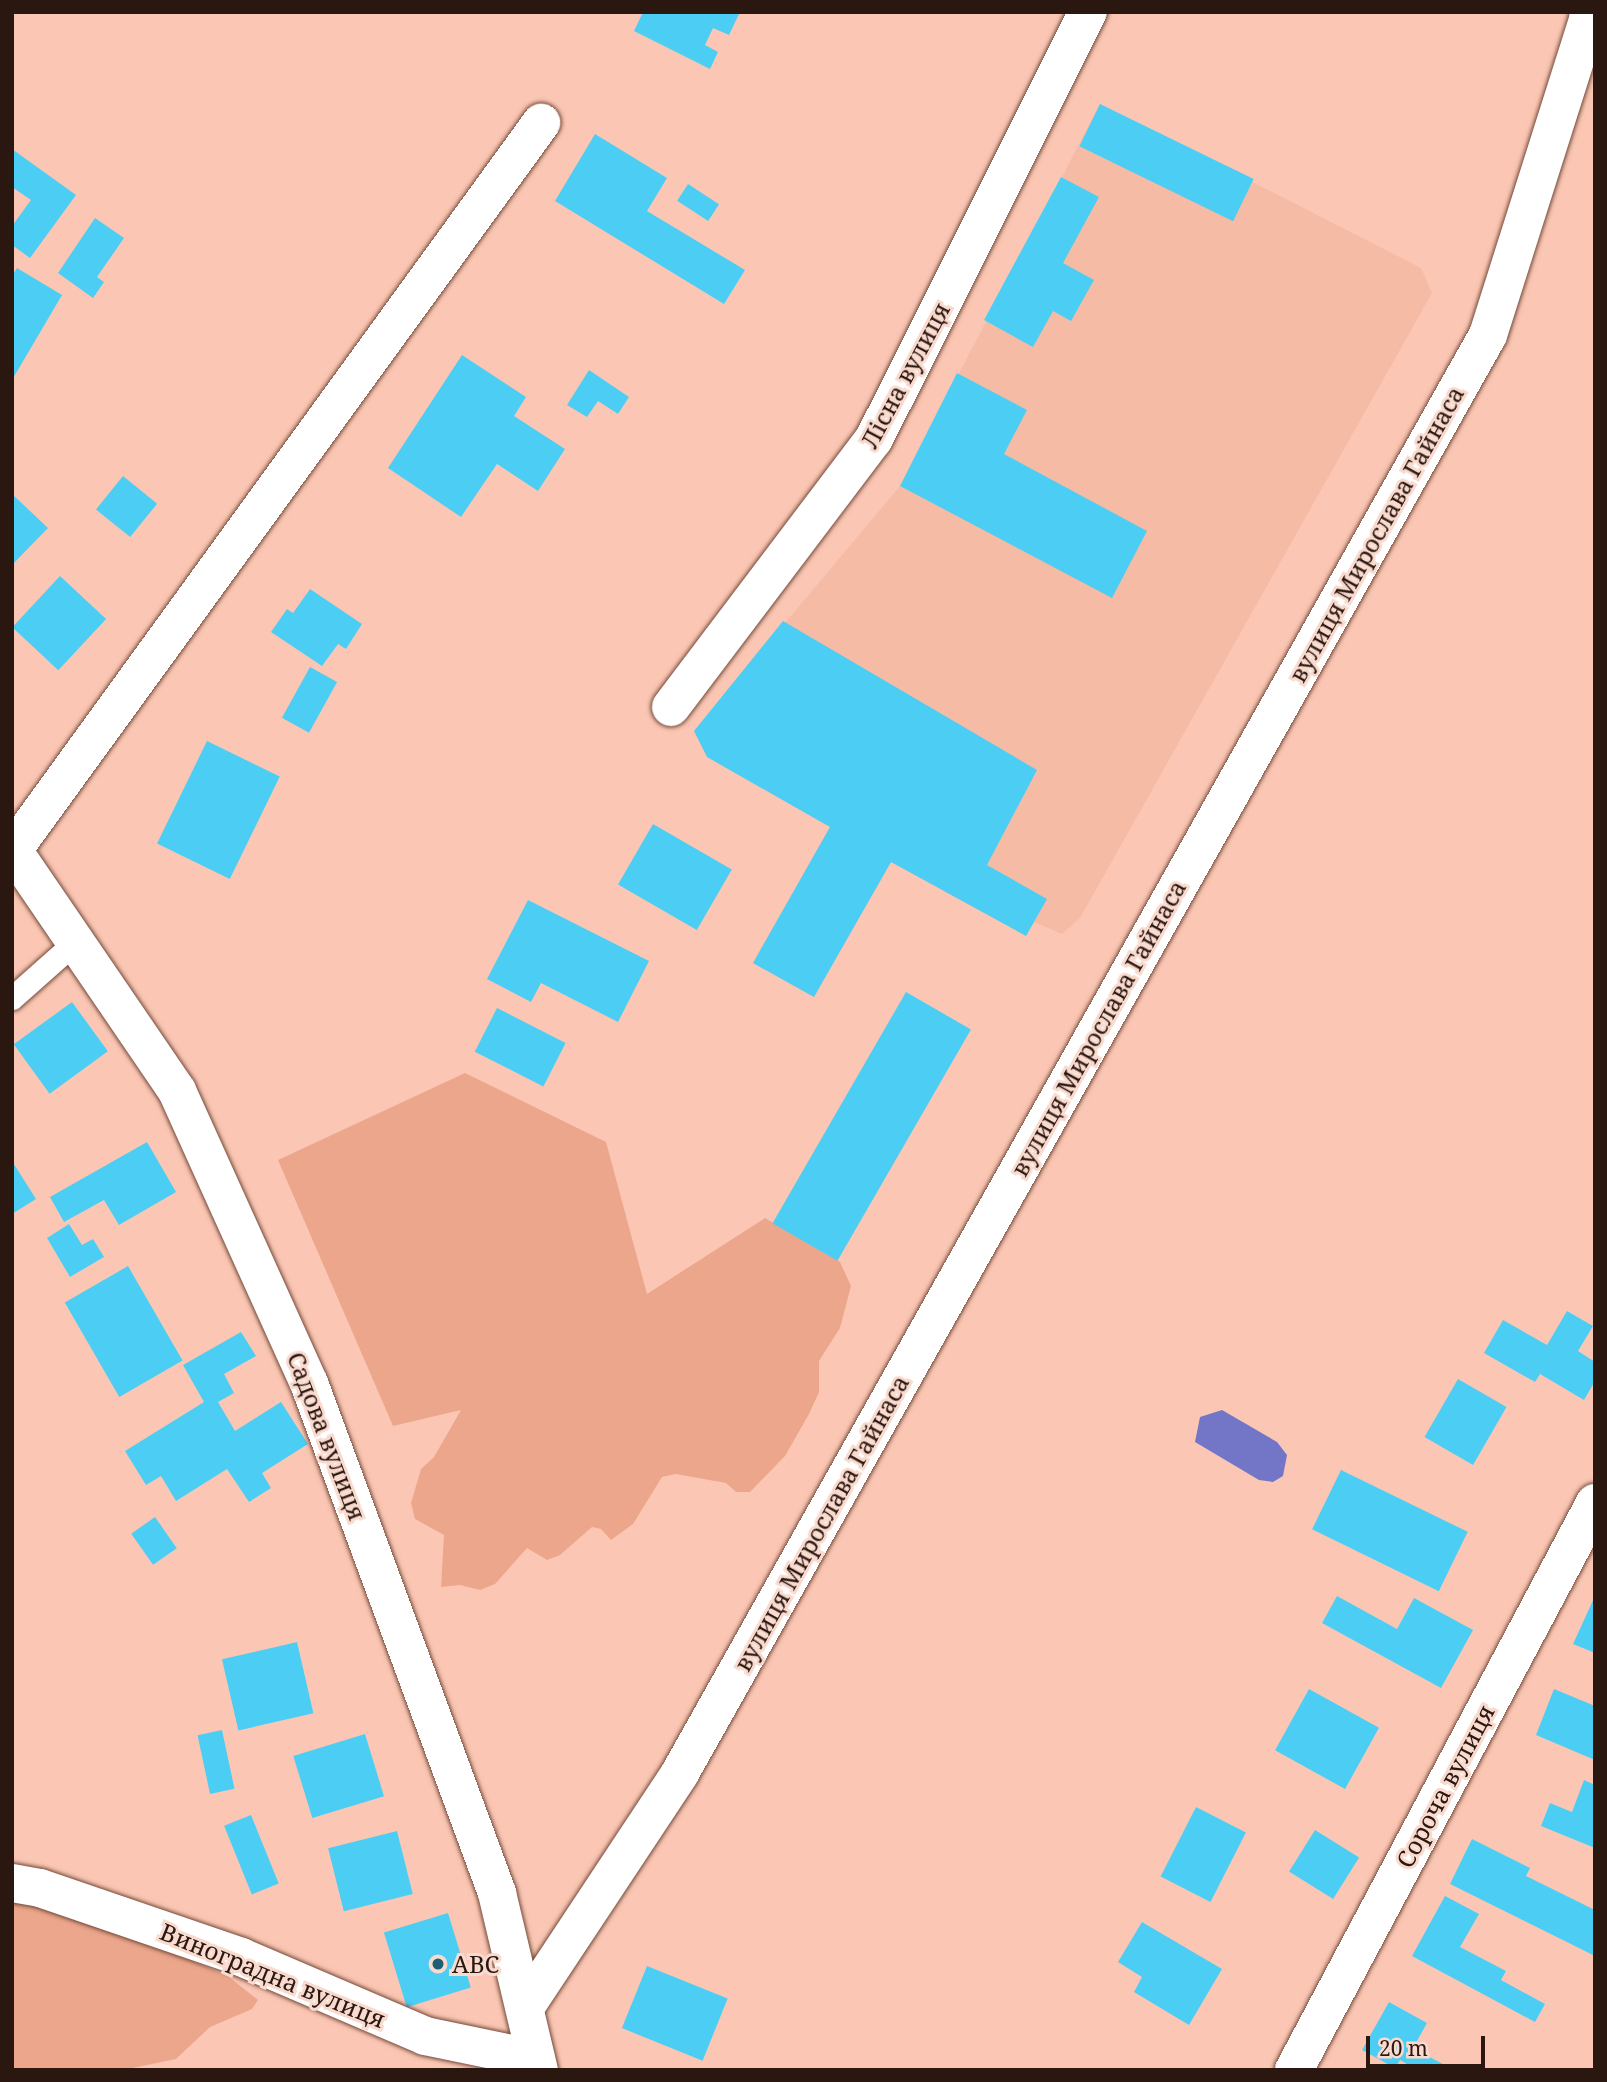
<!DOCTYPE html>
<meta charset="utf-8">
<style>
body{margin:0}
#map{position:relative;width:1607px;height:2082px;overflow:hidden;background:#fbc7b4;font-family:"Noto Serif",serif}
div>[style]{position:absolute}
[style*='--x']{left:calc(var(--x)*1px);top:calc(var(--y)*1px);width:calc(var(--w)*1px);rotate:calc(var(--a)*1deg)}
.built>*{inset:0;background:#f5bba5}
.green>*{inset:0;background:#eca68c}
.water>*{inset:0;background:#7375c7}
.building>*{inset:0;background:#4ccef4;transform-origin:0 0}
.roads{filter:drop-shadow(0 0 2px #744939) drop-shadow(0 0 2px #744939)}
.service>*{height:23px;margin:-11.5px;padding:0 11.5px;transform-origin:11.5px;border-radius:11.5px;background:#fff}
.minor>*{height:38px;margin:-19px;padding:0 19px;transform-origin:19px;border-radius:19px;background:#fff}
.tertiary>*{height:38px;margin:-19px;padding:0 19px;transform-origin:19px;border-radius:19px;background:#fff}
.secondary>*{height:38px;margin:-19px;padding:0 19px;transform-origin:19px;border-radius:19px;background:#fff}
.dots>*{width:19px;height:19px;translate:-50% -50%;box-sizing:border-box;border:4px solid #f9dace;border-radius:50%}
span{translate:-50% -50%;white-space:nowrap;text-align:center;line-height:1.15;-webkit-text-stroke:6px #f9dace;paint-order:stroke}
.street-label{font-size:24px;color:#291710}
.poi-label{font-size:24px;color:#291710}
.left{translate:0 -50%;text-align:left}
.frame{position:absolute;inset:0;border:14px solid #291710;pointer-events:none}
.scale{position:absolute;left:1366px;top:2036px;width:119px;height:32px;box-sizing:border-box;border:4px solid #291710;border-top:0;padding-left:9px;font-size:21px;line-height:24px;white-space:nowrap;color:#291710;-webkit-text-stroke:5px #f9dace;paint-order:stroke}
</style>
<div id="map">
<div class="built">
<div style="clip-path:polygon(1100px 104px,1421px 268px,1432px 293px,1080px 918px,1062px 934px,1034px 922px,1026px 936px,891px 862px,814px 997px,753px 963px,830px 827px,707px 757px,694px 731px,900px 486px)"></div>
</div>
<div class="green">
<div style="clip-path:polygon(465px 1073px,606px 1142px,647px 1294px,765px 1218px,840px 1262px,851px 1286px,840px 1328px,819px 1361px,819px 1392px,809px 1414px,785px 1456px,750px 1492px,736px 1492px,726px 1483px,676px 1474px,662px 1477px,633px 1524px,611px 1540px,601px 1529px,592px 1527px,560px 1555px,547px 1560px,527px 1548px,495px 1584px,480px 1590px,460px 1585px,441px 1587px,444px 1535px,415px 1519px,411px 1503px,421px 1469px,434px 1457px,461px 1410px,393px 1426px,278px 1160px)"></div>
<div style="clip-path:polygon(12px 1896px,181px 1956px,229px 1977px,258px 2000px,252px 2009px,210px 2027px,176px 2059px,123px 2070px,12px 2070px)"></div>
</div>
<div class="water">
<div style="clip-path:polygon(1222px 1410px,1277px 1442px,1287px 1455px,1283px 1476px,1273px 1482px,1259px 1480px,1195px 1442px,1200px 1417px)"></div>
</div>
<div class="building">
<div style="clip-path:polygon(643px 12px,736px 12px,739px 14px,729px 35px,713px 28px,705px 45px,718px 52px,710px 69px,634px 31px)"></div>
<div style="left:1100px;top:104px;width:171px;height:47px;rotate:26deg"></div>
<div style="clip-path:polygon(595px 134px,667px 178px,647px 211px,745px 270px,724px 304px,555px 201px)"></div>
<div style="clip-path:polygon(12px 149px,76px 195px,30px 258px,12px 245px,12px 226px,31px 200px,12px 187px)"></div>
<div style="clip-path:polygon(1061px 177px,1099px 197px,1063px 263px,1094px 280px,1071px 321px,1053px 311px,1033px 347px,984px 320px)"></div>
<div style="left:688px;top:184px;width:37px;height:20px;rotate:33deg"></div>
<div style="clip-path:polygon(95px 218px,124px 238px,97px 277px,104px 282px,93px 298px,58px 273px)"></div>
<div style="clip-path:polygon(17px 268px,62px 295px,12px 380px,12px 276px)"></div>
<div style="clip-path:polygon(462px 355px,526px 397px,514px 416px,565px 449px,538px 491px,497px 464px,461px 517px,388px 468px)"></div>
<div style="clip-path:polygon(589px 370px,629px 397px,618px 414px,598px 401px,587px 417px,567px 405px)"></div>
<div style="clip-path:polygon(957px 373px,1027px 410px,1004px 454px,1147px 531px,1112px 598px,900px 486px)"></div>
<div style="left:123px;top:476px;width:44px;height:43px;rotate:39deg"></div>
<div style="clip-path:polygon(12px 494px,48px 528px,12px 565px)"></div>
<div style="left:60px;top:576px;width:63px;height:70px;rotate:43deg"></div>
<div style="clip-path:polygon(310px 589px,362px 624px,346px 649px,338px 644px,322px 666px,271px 632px,287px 609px,293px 613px)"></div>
<div style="clip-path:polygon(783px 621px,1037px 770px,987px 865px,1047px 899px,1026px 936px,891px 862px,814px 997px,753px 963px,830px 827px,707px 757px,694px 731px)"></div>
<div style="left:310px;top:667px;width:31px;height:58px;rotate:29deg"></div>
<div style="left:207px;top:741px;width:81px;height:114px;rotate:26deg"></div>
<div style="left:653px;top:824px;width:91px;height:70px;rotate:30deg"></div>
<div style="clip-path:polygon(528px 900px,649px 961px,618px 1022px,541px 983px,531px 1002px,487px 979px)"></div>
<div style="left:906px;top:992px;width:75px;height:267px;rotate:30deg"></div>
<div style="left:72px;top:1002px;width:61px;height:72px;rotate:54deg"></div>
<div style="left:497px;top:1008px;width:77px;height:49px;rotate:27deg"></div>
<div style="clip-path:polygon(147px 1142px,176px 1192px,119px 1225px,104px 1200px,64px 1222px,50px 1197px)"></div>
<div style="clip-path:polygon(12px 1161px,36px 1199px,12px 1214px)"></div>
<div style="clip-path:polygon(69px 1224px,82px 1245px,93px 1239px,104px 1257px,70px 1277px,47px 1238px)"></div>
<div style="left:128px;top:1266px;width:109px;height:73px;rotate:60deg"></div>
<div style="clip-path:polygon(1567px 1311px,1593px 1326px,1578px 1351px,1595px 1362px,1595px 1381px,1584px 1400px,1540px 1374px,1535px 1382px,1484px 1353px,1503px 1320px,1547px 1345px)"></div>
<div style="clip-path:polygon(241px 1332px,256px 1356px,224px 1374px,234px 1393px,218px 1402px,235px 1431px,281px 1402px,308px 1444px,262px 1473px,271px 1488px,249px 1502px,227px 1469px,176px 1501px,161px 1476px,146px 1485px,125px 1451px,204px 1402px,183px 1365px)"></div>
<div style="left:1458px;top:1379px;width:56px;height:67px;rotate:30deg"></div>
<div style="left:1341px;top:1470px;width:141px;height:66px;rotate:26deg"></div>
<div style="left:155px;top:1517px;width:38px;height:29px;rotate:55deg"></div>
<div style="clip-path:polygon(1337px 1596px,1397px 1629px,1414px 1598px,1473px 1630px,1441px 1688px,1322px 1623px)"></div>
<div style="clip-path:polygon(1595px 1596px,1595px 1653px,1573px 1644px)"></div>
<div style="left:297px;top:1642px;width:73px;height:77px;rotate:77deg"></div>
<div style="left:1309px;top:1689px;width:80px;height:70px;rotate:29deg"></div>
<div style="clip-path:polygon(1554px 1689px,1595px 1706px,1595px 1760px,1536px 1735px)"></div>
<div style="left:222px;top:1730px;width:60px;height:25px;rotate:78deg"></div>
<div style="left:365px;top:1734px;width:65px;height:75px;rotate:73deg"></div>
<div style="clip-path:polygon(1584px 1780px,1595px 1785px,1595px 1848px,1541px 1826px,1550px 1803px,1572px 1812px)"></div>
<div style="left:1196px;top:1807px;width:56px;height:78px;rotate:27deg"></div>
<div style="left:251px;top:1815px;width:74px;height:29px;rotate:68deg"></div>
<div style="left:1315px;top:1830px;width:52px;height:49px;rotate:32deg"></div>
<div style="left:397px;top:1831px;width:65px;height:71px;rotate:76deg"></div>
<div style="clip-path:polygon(1472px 1839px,1530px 1868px,1526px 1876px,1595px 1910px,1595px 1956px,1450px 1884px)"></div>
<div style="clip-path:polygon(1445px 1896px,1479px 1914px,1460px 1947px,1506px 1971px,1501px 1980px,1545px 2004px,1535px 2022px,1412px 1956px)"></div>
<div style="left:448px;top:1913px;width:78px;height:67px;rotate:73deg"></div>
<div style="clip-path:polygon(1142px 1922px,1222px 1969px,1189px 2025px,1134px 1992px,1142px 1977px,1118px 1962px)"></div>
<div style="left:647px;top:1966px;width:87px;height:67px;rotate:22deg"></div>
<div style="clip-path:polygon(1389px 2002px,1427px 2023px,1413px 2048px,1454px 2070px,1417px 2070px,1400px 2060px,1395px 2068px,1362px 2050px)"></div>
</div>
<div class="roads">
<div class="service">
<div style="--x:12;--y:998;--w:84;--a:-41.6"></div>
</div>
<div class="minor">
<div style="--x:671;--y:707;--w:336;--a:-52.9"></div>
<div style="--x:874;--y:439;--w:478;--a:-63.4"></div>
<div style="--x:13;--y:850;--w:899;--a:-54.01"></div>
<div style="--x:12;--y:1883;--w:28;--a:10"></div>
<div style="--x:40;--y:1888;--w:213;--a:18.9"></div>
<div style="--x:241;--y:1957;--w:200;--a:23.2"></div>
<div style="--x:425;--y:2036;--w:113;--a:11.7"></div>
<div style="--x:526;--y:2006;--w:279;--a:-56.5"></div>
<div style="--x:680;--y:1773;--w:1649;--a:-60.67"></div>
<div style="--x:1488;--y:335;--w:331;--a:-72.4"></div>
<div style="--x:1588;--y:19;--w:7;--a:-8"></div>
</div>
<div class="tertiary">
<div style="--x:12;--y:849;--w:293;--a:55.7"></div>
<div style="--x:177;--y:1091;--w:320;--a:65.7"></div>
<div style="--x:309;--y:1383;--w:544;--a:69.76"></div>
<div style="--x:497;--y:1893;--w:182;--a:76.7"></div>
</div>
<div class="secondary">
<div style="--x:1294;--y:2070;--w:642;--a:-62.04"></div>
</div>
</div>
<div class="dots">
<div style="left:438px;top:1964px;background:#1d6073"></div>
</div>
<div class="street-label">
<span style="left:905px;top:375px;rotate:-62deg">Лісна вулиця</span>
<span style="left:1376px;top:534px;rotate:-61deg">вулиця Мирослава Гайнаса</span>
<span style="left:1098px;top:1028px;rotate:-61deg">вулиця Мирослава Гайнаса</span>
<span style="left:327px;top:1436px;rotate:69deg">Садова вулиця</span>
<span style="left:821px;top:1523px;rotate:-61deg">вулиця Мирослава Гайнаса</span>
<span style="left:1445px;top:1786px;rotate:-62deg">Сороча вулиця</span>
<span style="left:273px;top:1975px;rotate:22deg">Виноградна вулиця</span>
</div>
<div class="poi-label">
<span class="left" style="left:452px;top:1964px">ABC</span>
</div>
<div class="frame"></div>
<div class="scale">20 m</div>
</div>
